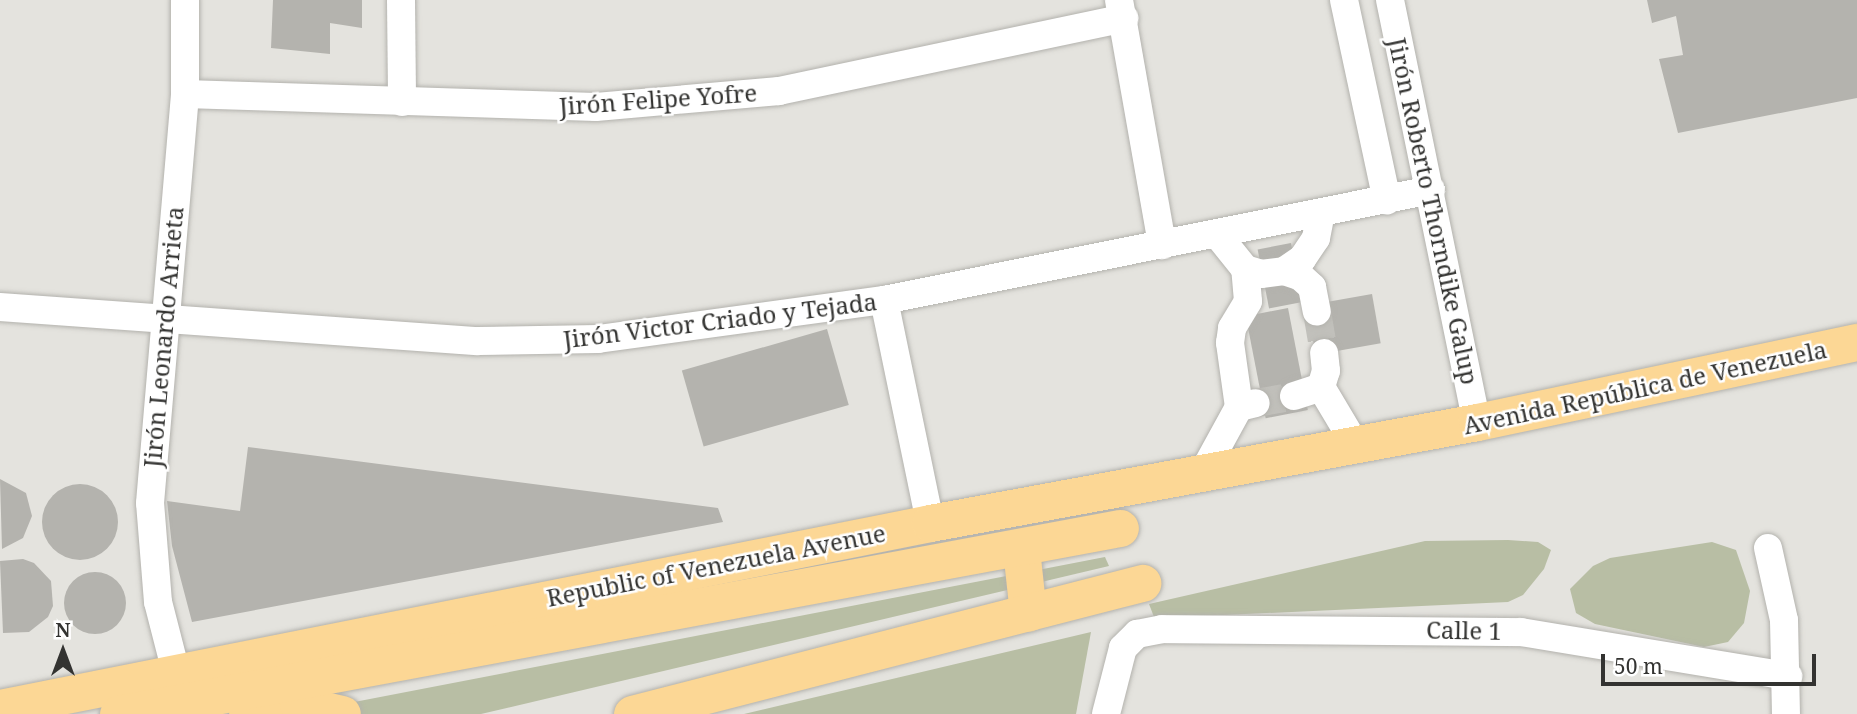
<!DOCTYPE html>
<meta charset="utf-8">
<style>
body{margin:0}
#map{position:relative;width:1857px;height:714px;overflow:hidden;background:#e4e3de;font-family:"Noto Serif",serif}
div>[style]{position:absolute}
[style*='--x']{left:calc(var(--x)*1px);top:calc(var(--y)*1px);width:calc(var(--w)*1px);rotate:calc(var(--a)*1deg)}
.green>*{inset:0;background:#b8bea4}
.building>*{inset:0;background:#b4b3ae;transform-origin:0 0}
.round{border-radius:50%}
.minor-tunnel>*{height:28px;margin-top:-14px;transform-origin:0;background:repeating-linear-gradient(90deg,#c1c0bb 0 28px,transparent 0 42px)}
.roads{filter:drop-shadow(0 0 2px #b3b2ad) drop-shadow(0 0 2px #b3b2ad)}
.minor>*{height:28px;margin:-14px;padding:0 14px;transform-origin:14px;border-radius:14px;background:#fff}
.major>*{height:37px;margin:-18.5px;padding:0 18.5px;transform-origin:18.5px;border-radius:18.5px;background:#fcd795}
span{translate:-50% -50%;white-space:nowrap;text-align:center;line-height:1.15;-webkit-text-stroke:5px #fff;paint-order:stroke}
.street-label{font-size:24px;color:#333331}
.north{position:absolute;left:28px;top:616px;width:70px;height:70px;-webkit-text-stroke:5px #fff;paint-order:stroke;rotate:0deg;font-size:19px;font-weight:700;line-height:28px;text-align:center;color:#333331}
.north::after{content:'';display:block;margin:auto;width:24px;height:32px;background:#333331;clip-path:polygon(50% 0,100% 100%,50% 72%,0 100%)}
.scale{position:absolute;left:1601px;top:654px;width:215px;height:32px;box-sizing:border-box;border:4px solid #333331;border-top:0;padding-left:9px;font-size:21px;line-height:24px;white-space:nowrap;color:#333331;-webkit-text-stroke:5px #fff;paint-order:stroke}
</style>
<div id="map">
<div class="green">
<div style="clip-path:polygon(1508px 540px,1538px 542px,1551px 550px,1544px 569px,1523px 595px,1508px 602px,1159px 618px,1154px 617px,1149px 604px,1425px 541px)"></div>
<div style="clip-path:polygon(1712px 542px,1736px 550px,1750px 591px,1744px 623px,1728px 642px,1704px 647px,1595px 624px,1576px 613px,1570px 589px,1593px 566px,1610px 558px)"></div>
<div style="clip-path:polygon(1105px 557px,1109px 566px,481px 714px,292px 714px)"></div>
<div style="clip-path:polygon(1091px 632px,1076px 714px,744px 714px)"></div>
</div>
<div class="building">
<div style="clip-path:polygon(273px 0,362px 0,362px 28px,330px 23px,330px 54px,271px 48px)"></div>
<div style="clip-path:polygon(1647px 0,1857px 0,1857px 98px,1678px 133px,1659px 59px,1683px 55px,1676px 16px,1652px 23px)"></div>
<div style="left:1291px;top:243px;width:60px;height:34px;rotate:79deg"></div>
<div style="left:1372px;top:294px;width:50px;height:66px;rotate:80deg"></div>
<div style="left:1288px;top:308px;width:104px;height:43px;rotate:79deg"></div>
<div style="left:827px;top:329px;width:79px;height:151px;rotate:74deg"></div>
<div style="clip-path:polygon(248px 447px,718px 508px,723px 522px,192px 622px,172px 546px,167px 501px,240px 511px)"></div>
<div style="clip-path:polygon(0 479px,26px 493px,32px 516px,23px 538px,2px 549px)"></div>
<div class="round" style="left:42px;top:484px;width:76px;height:76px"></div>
<div style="clip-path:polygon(23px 559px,34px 563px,51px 581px,53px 606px,48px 617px,29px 632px,3px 633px,0 561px)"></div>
<div class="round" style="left:64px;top:572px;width:62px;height:62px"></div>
</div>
<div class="minor-tunnel">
<div style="--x:1317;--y:312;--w:42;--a:80.3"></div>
<div style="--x:1256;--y:403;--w:39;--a:-10"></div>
</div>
<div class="roads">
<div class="minor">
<div style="--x:401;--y:0;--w:102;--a:89.4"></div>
<div style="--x:1119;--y:0;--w:249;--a:80"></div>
<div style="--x:1344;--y:0;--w:205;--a:77.9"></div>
<div style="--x:1390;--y:0;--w:431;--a:78.4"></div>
<div style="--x:185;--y:94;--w:411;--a:1.8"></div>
<div style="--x:596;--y:107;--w:184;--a:-5"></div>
<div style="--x:779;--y:91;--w:353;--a:-11.9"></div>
<div style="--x:1217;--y:234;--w:45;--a:51.3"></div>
<div style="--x:1245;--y:269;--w:17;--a:17"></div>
<div style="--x:1261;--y:274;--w:23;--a:-7"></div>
<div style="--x:1284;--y:271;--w:22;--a:-34"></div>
<div style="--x:1302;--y:259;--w:25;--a:-56"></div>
<div style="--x:1316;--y:238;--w:25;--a:-79"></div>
<div style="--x:1284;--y:271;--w:18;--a:19"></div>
<div style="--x:1301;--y:277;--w:15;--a:42"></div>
<div style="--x:1312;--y:287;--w:25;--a:79"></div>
<div style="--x:884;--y:300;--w:228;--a:78.3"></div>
<div style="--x:0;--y:307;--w:479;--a:4.1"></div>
<div style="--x:478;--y:341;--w:120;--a:-1"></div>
<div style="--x:598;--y:339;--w:289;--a:-7.8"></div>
<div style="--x:884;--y:300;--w:558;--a:-11.37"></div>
<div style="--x:1321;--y:387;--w:66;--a:59.2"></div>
<div style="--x:1294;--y:396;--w:28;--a:-18"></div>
<div style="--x:1321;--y:387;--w:17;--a:-73"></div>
<div style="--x:1326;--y:371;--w:18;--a:-96"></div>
<div style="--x:1239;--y:407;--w:65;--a:-98"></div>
<div style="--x:1230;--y:343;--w:15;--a:-82"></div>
<div style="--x:1232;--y:328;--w:31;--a:-59"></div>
<div style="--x:1248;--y:301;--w:32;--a:-95"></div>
<div style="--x:1204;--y:471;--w:73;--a:-61.3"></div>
<div style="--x:1239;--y:407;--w:17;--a:-13"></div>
<div style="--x:1768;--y:548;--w:74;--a:77.5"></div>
<div style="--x:1784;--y:620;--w:94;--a:88.8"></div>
<div style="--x:176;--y:672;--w:72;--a:-104.4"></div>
<div style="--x:158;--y:602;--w:99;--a:-94.6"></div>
<div style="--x:150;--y:503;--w:410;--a:-85.1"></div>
<div style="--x:185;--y:94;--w:94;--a:-90"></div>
<div style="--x:1106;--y:714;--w:68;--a:-75.6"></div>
<div style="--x:1123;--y:648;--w:20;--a:-45"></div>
<div style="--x:1137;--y:634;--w:25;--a:-11"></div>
<div style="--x:1162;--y:629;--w:359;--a:0.5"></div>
<div style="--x:1521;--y:632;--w:271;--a:9.4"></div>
</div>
<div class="major">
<div style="--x:1021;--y:549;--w:64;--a:83.8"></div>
<div style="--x:0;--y:708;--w:948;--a:-11.25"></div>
<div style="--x:930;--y:523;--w:556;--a:-10.46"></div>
<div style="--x:1477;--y:422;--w:388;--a:-11.9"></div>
<div style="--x:247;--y:711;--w:51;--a:-7.8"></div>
<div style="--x:298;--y:704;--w:45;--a:12.8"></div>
<div style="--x:118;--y:714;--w:1019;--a:-10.52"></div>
<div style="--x:632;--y:714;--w:527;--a:-14.41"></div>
</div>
</div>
<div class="street-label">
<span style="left:658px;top:99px;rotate:-4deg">Jirón Felipe Yofre</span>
<span style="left:1434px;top:211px;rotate:78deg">Jirón Roberto Thorndike Galup</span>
<span style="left:720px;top:320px;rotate:-7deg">Jirón Victor Criado y Tejada</span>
<span style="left:163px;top:337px;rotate:-85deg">Jirón Leonardo Arrieta</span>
<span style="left:1645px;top:387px;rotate:-12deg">Avenida República de Venezuela</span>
<span style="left:716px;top:565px;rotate:-11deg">Republic of Venezuela Avenue</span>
<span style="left:1464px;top:630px;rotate:1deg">Calle 1</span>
</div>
<div class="north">N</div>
<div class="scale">50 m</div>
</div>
